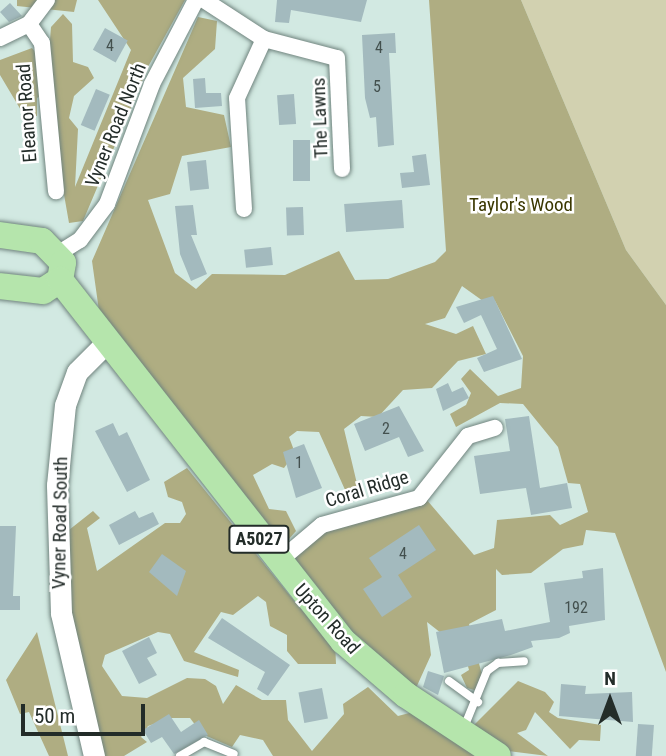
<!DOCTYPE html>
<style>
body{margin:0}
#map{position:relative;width:666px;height:756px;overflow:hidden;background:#d2e9e2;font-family:"Roboto Condensed",sans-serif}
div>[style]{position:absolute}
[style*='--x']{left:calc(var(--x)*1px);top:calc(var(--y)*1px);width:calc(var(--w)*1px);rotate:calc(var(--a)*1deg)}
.green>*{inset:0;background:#d2d1b0}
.forest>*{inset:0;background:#afad82}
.building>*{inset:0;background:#a3babe;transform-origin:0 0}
.roads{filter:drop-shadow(0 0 2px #70847e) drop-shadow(0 0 2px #70847e)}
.service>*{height:8px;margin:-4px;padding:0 4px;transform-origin:4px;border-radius:4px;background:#fff}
.minor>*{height:16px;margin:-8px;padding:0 8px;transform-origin:8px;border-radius:8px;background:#fff}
.tertiary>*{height:21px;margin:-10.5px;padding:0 10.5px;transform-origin:10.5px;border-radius:10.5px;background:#fff}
.primary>*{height:26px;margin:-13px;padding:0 13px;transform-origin:13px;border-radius:13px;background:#b5e5ac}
span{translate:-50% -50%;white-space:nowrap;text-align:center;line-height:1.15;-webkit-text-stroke:5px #fff;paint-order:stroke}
.number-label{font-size:16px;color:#43504e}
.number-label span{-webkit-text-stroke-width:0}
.shield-label span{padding:2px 5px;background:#fff;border:2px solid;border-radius:5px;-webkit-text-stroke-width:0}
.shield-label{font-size:18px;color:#232c29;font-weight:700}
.street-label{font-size:19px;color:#232c29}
.park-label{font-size:19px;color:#3a3700}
.north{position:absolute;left:575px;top:665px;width:70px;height:70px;-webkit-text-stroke:5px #fff;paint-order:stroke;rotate:0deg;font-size:19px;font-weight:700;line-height:28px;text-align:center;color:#232c29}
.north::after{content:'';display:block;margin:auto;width:24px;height:32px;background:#232c29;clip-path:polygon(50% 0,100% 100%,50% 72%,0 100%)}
.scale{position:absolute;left:21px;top:704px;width:124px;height:32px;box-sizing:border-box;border:4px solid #232c29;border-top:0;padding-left:9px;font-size:21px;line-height:24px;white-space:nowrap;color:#232c29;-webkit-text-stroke:5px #fff;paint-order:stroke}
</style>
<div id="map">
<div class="green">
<div style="clip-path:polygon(521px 0,666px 0,666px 305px,626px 250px)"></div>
</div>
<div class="forest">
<div style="clip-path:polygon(17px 0,77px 0,74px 12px,17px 6px)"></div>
<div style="clip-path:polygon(98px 0,185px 0,149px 65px,83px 221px,69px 223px,46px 92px,37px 98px,37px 116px,25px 117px,0 75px,0 60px,32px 48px,48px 67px,51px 27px,63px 14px,72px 24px,73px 62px,88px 67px,94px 78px,74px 96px,69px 118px,78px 129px,75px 187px,131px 50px)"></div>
<div style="clip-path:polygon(429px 0,521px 0,626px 250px,666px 305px,666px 672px,615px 533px,586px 530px,583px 545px,563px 549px,531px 573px,502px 575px,496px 569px,496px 610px,469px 624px,484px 683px,478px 691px,467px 688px,461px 675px,469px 670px,459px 634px,441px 633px,427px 622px,431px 655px,416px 688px,367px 650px,291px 562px,319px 531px,426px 499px,474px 555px,494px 548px,497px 520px,550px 515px,560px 525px,588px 512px,580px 484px,568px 483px,558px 447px,523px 404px,500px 403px,456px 427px,450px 414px,466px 405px,471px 393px,461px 379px,470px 369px,498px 396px,521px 388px,523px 356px,495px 301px,483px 301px,462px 286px,445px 318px,425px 324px,456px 334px,473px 326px,486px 354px,458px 361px,432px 388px,403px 390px,378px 417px,361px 416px,344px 429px,358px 488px,346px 492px,319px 432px,297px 431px,289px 437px,295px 453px,284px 468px,272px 464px,253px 475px,269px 509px,286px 511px,296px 531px,289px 539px,271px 536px,100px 318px,92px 261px,198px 17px,217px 21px,215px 49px,183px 78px,186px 107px,224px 115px,231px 147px,182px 156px,170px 194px,148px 200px,175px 273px,196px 289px,212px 274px,285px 275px,339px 251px,355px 280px,388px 279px,435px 262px,446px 251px)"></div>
<div style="clip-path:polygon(187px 468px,299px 607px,335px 641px,336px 664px,298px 664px,287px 651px,287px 635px,270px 626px,266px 602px,258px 596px,233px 615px,221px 612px,194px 652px,239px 670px,238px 677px,184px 661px,170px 634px,158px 632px,105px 655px,102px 666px,122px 696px,147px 698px,187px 678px,205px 679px,216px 686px,223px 704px,236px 685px,262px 700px,286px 700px,288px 720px,312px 751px,344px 714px,343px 704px,368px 687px,398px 716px,413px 712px,482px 756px,273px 756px,263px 740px,240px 735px,232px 747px,202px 734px,190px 718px,171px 718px,148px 726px,141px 737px,147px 742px,124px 756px,101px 756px,55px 541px,93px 511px,100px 518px,87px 528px,97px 571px,165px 523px,180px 523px,186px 514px,182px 502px,168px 497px,164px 482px)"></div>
<div style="clip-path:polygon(37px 632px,68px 756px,49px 756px,29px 712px,20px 714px,6px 680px)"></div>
<div style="clip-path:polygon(518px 681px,545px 692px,554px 702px,549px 712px,558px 718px,601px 725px,600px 741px,579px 740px,570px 749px,535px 712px,526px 730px,517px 733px,548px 756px,507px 751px,474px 725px)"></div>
</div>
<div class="building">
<div style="clip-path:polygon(277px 0,367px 0,361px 22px,291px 10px,289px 23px,275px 22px)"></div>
<div style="clip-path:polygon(10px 3px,22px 16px,9px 22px,0 12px)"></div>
<div style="left:105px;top:28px;width:26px;height:25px;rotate:29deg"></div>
<div style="clip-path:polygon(395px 33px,396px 53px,389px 53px,394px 145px,378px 147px,376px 117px,370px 118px,365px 98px,362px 35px)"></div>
<div style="clip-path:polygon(205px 78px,206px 93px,221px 93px,222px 106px,195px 108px,193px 79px)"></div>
<div style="left:96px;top:89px;width:15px;height:39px;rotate:23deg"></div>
<div style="left:294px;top:94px;width:30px;height:17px;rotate:86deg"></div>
<div style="left:293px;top:140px;width:17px;height:41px"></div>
<div style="clip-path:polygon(426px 154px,430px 185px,402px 188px,400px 173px,414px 172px,412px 156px)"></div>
<div style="left:206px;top:160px;width:29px;height:19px;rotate:84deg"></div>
<div style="left:402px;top:200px;width:28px;height:58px;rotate:86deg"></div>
<div style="clip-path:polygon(193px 205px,197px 235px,191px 235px,207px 274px,191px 281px,180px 254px,175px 206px)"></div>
<div style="left:303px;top:207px;width:28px;height:17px;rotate:88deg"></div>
<div style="left:271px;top:247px;width:18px;height:27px;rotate:84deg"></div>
<div style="clip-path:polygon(493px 296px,522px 359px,484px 372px,477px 358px,497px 349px,481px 315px,464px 323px,456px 307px)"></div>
<div style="clip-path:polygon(448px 383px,452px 392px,463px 387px,469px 398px,443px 411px,436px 389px)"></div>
<div style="clip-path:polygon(399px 406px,424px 451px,408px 457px,399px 437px,365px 451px,354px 424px)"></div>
<div style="clip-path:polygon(529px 416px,540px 488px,567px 483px,572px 508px,531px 515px,526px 488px,480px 494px,474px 456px,510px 451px,505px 419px)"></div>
<div style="clip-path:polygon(113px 423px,119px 436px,127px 432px,150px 480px,127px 492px,95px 431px)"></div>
<div style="clip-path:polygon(304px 444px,322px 488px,296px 498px,283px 452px)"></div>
<div style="clip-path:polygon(135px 511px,139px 518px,153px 512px,159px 524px,119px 545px,109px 525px)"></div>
<div style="clip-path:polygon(419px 525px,436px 550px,398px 575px,412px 597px,382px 617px,363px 589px,382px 577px,369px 558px)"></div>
<div style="clip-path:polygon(0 526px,16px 526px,13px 596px,20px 596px,20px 610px,0 610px)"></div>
<div style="clip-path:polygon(162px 554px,186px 571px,177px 596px,149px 572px)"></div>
<div style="clip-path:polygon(603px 568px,605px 620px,569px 626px,570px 633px,559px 638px,531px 641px,533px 647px,511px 655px,444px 673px,436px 632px,502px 619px,505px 631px,550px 622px,544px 583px,583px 578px,582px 571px)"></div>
<div style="clip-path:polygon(222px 618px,290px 665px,268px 696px,257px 689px,265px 672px,208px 638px)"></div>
<div style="clip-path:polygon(149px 637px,157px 653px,147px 658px,157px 675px,139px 684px,122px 651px)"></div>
<div style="clip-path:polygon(428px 671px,444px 676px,438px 695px,423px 687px)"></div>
<div style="clip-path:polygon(561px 684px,586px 686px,585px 694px,632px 692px,633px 722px,559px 716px)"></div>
<div style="left:322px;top:688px;width:31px;height:24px;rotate:79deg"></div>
<div style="clip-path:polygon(169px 714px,181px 732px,199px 720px,208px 735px,174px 754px,162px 737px,151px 743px,143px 730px)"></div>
<div style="left:638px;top:724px;width:16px;height:32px;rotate:4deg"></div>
</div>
<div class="roads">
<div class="service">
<div style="--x:449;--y:681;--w:36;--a:36"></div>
<div style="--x:463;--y:730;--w:64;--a:-67.9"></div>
<div style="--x:487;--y:671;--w:14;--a:-36"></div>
<div style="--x:498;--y:663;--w:26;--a:-4"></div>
<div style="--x:180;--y:756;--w:28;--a:-30"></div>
<div style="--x:204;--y:742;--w:32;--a:22"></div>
</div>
<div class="minor">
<div style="--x:47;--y:0;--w:30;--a:127"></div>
<div style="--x:29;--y:24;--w:23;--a:56"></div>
<div style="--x:42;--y:43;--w:149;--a:84.6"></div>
<div style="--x:204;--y:0;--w:72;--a:33"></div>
<div style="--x:264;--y:39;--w:75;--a:14.6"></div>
<div style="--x:337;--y:58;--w:111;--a:87.4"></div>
<div style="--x:0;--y:38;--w:32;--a:-26"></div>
<div style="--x:244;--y:209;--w:111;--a:-93.6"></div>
<div style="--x:237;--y:98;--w:65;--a:-65.4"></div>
<div style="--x:59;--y:253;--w:25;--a:-32"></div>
<div style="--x:80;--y:240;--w:45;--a:-53.1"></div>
<div style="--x:107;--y:204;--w:128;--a:-69.4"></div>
<div style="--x:152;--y:84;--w:95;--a:-62.4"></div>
<div style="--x:277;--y:563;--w:59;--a:-40.2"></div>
<div style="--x:322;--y:525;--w:101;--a:-15.6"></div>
<div style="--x:419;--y:498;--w:79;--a:-51.7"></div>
<div style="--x:468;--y:436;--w:28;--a:-17"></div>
</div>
<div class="tertiary">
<div style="--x:94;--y:756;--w:147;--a:-103"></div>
<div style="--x:61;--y:613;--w:128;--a:-91.8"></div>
<div style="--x:57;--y:485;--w:80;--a:-84.3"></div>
<div style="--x:65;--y:405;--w:35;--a:-70"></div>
<div style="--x:77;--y:372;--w:41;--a:-45"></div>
</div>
<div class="primary">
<div style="--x:0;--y:235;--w:42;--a:8.1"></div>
<div style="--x:42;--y:241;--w:30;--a:46"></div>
<div style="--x:63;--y:263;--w:17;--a:100"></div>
<div style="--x:60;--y:280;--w:20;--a:147"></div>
<div style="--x:43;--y:291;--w:43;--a:-173.4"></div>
<div style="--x:60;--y:280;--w:459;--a:51.9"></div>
<div style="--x:343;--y:641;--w:83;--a:40.6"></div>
<div style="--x:406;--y:695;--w:110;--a:33.5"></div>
</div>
</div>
<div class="number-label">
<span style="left:110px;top:46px">4</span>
<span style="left:379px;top:48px">4</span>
<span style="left:377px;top:87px">5</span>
<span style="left:386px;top:429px">2</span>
<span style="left:299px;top:463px">1</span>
<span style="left:403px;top:554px">4</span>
<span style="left:576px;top:608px">192</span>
</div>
<div class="shield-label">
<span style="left:259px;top:539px">A5027</span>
</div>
<div class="street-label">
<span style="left:27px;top:113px;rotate:-94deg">Eleanor Road</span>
<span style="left:320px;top:118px;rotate:-92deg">The Lawns</span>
<span style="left:116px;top:125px;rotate:-68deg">Vyner Road North</span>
<span style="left:367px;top:489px;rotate:-17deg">Coral Ridge</span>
<span style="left:60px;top:523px;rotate:-89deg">Vyner Road South</span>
<span style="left:327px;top:619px;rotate:48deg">Upton Road</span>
</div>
<div class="park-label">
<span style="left:521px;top:205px">Taylor's Wood</span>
</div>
<div class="north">N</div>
<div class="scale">50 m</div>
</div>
